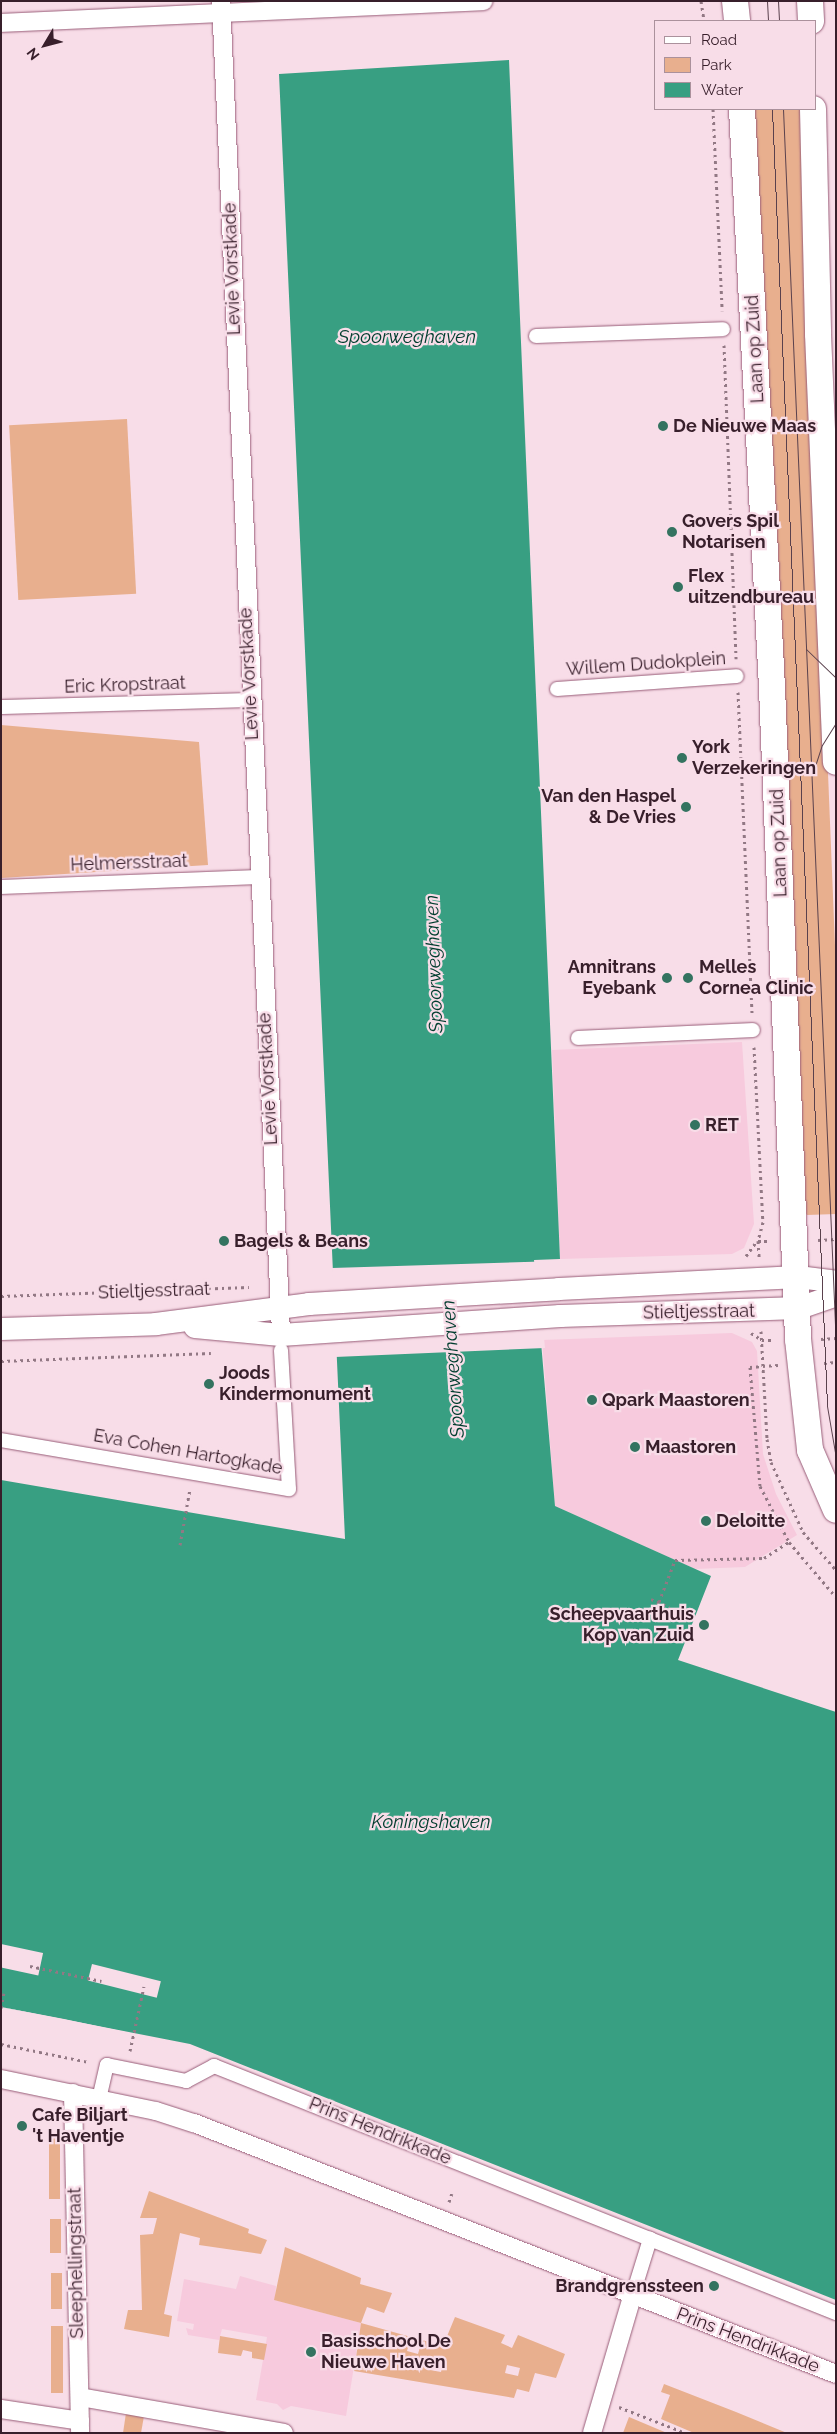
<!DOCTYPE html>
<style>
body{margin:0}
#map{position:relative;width:837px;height:2434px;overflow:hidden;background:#f8dde8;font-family:Raleway,sans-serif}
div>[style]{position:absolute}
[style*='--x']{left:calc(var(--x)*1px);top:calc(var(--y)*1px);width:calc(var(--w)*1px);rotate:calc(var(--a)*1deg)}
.built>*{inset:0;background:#f7cadd}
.green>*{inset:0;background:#e8af8e;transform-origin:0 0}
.water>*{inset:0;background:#389f82}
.pier>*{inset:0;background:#f8dde8;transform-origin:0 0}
.path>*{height:3px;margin-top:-1.5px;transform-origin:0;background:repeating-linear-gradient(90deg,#927884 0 2.5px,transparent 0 6.5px)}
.roads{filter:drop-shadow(0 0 1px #985d78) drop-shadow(0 0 1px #985d78)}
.pedestrian>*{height:14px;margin:-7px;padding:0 7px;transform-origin:7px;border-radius:7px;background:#fff}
.minor>*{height:18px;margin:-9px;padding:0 9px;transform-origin:9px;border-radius:9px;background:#fff}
.tertiary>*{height:22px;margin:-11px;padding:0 11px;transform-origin:11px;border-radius:11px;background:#fff}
.secondary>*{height:26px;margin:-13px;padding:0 13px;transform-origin:13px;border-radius:13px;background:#fff}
.tram>*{height:1px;margin:-0.5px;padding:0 0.5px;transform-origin:0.5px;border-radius:0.5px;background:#5a414d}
.dots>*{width:14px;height:14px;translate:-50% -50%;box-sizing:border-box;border:2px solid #f8dde8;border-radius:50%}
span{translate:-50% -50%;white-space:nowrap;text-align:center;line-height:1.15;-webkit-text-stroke:4.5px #f8dde8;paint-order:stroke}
.street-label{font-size:18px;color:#381f2b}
.poi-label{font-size:18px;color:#381f2b;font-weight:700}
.left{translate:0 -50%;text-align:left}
.right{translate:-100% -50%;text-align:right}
.water-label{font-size:19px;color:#003d2e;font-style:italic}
.frame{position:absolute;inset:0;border:2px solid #381f2b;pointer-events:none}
.legend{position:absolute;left:654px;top:20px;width:162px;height:90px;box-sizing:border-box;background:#f8dde8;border:1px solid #ab919c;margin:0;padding:6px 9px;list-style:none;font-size:15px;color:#381f2b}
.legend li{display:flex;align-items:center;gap:10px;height:25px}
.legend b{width:25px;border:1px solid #ab919c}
.north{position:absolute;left:20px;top:20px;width:50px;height:50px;-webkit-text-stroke:4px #f8dde8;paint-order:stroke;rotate:233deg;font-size:14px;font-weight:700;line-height:20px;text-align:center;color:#381f2b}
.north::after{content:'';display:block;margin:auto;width:18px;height:22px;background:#381f2b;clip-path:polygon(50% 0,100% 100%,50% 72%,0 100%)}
</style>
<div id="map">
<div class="built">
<div style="clip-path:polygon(742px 1042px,754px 1224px,744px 1248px,732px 1254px,560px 1259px,552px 1050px)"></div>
<div style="clip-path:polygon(732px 1333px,752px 1342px,757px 1351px,763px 1454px,776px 1494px,797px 1535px,745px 1567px,695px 1569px,555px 1506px,542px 1340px)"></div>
<div style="clip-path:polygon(240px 2276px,276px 2286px,275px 2300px,361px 2323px,346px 2416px,291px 2406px,283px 2410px,277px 2404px,256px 2400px,267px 2337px,222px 2329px,219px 2340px,188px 2335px,186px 2328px,193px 2330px,194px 2324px,177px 2321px,184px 2279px,236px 2289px)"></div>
</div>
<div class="green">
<div style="clip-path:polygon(752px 109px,801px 109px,836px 970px,836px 1214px,807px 1215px,804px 1211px)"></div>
<div style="left:127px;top:419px;width:175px;height:118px;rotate:87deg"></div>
<div style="clip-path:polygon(1px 725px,199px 742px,208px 865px,1px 878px)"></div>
<div style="left:49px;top:2136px;width:11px;height:63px"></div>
<div style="clip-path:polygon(149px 2191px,249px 2229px,248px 2233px,267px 2240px,261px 2254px,199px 2245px,200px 2238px,180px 2233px,164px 2314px,172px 2316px,169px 2337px,124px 2329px,128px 2310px,142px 2310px,140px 2235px,153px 2234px,157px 2218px,140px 2218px)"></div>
<div style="left:50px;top:2219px;width:11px;height:34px"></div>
<div style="clip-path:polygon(evenodd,285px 2247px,361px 2278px,360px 2284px,392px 2293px,384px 2313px,367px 2307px,361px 2323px,411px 2337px,407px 2351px,418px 2354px,422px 2340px,443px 2346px,455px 2317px,505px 2335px,501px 2343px,512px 2348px,518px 2335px,565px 2354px,556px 2378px,535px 2373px,529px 2392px,517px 2389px,514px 2398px,354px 2371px,361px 2323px,274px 2300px,285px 2247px,432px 2360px,443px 2361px,441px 2372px,430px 2370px,432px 2360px,285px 2247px,507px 2365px,520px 2368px,518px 2376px,505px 2373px,507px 2365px)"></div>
<div style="left:51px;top:2273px;width:11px;height:36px"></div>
<div style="left:51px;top:2326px;width:12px;height:67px"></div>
<div style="clip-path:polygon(220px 2336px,267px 2344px,264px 2360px,252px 2358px,252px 2352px,243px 2350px,241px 2356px,218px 2353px)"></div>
<div style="clip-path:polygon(664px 2384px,736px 2412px,787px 2433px,694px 2433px,661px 2419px,670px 2395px,661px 2392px)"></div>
<div style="clip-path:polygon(126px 2413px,144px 2416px,141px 2433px,123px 2433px)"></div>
<div style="clip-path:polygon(629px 2417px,667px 2433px,623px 2433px)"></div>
</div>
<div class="water">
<div style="clip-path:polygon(509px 60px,560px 1259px,534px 1260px,555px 1506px,711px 1576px,678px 1660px,836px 1712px,836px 2300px,190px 2044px,1px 2007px,1px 1480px,345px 1539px,279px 74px)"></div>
</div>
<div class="pier">
<div style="clip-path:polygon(558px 1261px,537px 1262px,545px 1348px,335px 1357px,332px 1268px)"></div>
<div style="left:1px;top:1944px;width:43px;height:23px;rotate:12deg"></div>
<div style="left:92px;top:1964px;width:71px;height:17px;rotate:14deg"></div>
<div style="clip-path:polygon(1px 2007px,64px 2019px,182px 2044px,182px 2047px)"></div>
</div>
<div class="path">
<div style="--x:701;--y:1;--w:20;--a:81"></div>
<div style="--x:713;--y:109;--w:202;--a:87.4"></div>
<div style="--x:724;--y:345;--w:314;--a:87.8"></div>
<div style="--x:738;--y:692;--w:321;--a:87.5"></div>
<div style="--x:754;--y:1047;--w:175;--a:87.1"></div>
<div style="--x:763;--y:1222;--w:20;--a:105"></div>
<div style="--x:758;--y:1241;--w:16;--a:86"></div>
<div style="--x:818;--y:1240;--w:18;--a:-3"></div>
<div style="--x:758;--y:1241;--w:12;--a:0"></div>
<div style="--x:746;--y:1256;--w:19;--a:-54"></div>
<div style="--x:1;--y:1296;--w:248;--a:-2.1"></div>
<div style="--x:761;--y:1331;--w:108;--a:86.8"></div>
<div style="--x:767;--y:1439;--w:23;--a:80"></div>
<div style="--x:771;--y:1462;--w:77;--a:65.4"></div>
<div style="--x:803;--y:1532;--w:50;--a:49"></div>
<div style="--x:751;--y:1333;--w:13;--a:32"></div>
<div style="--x:762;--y:1340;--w:13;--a:0"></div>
<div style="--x:821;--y:1339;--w:15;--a:-4"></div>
<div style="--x:1;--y:1361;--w:210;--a:-2.2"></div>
<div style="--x:824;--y:1363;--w:12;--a:-5"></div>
<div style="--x:778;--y:1365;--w:28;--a:176"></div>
<div style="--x:750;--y:1367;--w:119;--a:85.2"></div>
<div style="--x:760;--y:1486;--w:63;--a:62.6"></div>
<div style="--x:789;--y:1542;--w:72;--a:49.5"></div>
<div style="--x:180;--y:1545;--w:57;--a:-79.9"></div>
<div style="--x:651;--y:1599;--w:20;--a:24"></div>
<div style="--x:659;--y:1602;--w:45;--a:-69.1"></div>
<div style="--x:675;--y:1560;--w:89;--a:-1.3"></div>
<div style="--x:764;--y:1558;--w:30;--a:-33"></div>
<div style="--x:30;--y:1966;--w:73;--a:11.9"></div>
<div style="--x:1;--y:2008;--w:15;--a:-79"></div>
<div style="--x:1;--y:2044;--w:90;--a:11.6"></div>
<div style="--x:130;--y:2051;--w:66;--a:-77.8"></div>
<div style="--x:449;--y:2202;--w:9;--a:-72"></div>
<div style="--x:619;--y:2407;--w:72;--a:21.2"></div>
</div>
<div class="roads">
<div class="pedestrian">
<div style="--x:536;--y:336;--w:187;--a:-2.1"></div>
<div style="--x:557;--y:689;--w:180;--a:-4.1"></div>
<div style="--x:1;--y:707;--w:250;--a:-1.6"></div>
<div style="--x:1;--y:887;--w:257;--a:-2.2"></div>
<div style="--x:578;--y:1038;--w:175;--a:-2.6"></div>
<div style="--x:1;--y:1440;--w:292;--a:9.7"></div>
<div style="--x:289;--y:1489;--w:139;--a:-93.3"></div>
<div style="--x:99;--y:2099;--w:35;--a:-77"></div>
<div style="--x:107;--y:2065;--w:81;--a:11.4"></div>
<div style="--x:186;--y:2081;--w:32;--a:-28"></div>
<div style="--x:214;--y:2066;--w:669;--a:21.66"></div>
<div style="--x:633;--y:2294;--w:58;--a:-72.8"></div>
</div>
<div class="minor">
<div style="--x:221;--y:1;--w:1335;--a:87.42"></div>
<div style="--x:1;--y:23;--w:483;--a:-2.6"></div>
<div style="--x:1;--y:2079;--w:158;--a:11.7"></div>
<div style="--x:156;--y:2111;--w:40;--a:18"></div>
<div style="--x:194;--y:2123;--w:689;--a:21.35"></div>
<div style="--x:73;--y:2093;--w:340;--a:88.8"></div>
<div style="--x:80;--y:2397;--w:207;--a:10"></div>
<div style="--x:1;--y:2409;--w:80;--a:8.6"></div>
<div style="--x:592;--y:2433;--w:145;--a:-73.6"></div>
</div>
<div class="tertiary">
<div style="--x:195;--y:1327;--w:86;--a:5.3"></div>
<div style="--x:281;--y:1335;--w:280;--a:-3.9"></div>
<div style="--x:560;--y:1316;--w:239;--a:-1.9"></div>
<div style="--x:799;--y:1308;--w:39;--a:-19"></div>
<div style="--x:1;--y:1329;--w:155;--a:-1.8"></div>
<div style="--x:156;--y:1324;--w:154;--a:-7.4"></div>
<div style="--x:309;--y:1304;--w:250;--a:-3.4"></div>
<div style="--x:559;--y:1289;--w:239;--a:-2.9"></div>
<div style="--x:798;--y:1277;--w:38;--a:7"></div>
</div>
<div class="secondary">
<div style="--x:735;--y:1;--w:20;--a:84"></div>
<div style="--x:810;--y:1;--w:20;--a:87"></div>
<div style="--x:742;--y:109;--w:580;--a:87.03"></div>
<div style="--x:772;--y:688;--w:652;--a:87.71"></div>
<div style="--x:798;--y:1339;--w:112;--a:83.8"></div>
<div style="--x:810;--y:1450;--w:65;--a:66.6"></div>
<div style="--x:813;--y:109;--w:225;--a:88.7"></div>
<div style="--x:818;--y:334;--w:428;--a:87.6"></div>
</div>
</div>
<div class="tram">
<div style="--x:767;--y:1;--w:20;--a:87"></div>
<div style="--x:778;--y:1;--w:20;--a:87"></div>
<div style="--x:772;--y:109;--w:1298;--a:87.57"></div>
<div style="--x:827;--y:1406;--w:53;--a:80.2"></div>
<div style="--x:783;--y:109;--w:1238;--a:87.55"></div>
<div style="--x:806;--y:649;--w:42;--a:44"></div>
<div style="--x:815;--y:766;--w:22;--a:-72"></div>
<div style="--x:822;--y:745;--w:26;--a:-58"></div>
</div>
<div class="dots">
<div style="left:663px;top:426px;background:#347360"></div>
<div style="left:672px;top:532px;background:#347360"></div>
<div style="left:678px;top:587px;background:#347360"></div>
<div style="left:682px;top:758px;background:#347360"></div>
<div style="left:686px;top:807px;background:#347360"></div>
<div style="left:667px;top:978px;background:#347360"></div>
<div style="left:688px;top:978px;background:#347360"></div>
<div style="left:695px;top:1125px;background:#347360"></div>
<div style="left:224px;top:1241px;background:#347360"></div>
<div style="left:209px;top:1384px;background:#347360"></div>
<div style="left:592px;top:1400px;background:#347360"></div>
<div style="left:635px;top:1447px;background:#347360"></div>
<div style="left:706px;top:1521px;background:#347360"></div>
<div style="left:704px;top:1625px;background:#347360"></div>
<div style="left:22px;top:2126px;background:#347360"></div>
<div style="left:714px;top:2286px;background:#347360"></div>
<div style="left:311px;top:2352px;background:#347360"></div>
</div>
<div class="street-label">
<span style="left:232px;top:269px;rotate:-92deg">Levie Vorstkade</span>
<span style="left:755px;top:349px;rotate:-93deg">Laan op Zuid</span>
<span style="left:646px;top:664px;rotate:-4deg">Willem Dudokplein</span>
<span style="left:249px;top:674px;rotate:-93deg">Levie Vorstkade</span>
<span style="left:125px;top:685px;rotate:-2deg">Eric Kropstraat</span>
<span style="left:779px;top:843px;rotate:-92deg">Laan op Zuid</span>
<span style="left:129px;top:863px;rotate:-2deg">Helmersstraat</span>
<span style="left:268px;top:1079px;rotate:-93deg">Levie Vorstkade</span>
<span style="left:154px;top:1291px;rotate:-2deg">Stieltjesstraat</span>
<span style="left:699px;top:1312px;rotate:-1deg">Stieltjesstraat</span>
<span style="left:188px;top:1452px;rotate:10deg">Eva Cohen Hartogkade</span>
<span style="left:380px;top:2131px;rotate:22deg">Prins Hendrikkade</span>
<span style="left:76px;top:2263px;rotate:-91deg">Sleephellingstraat</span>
<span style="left:748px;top:2340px;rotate:21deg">Prins Hendrikkade</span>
</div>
<div class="poi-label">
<span class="left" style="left:673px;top:426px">De Nieuwe Maas</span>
<span class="left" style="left:682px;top:532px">Govers Spil<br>Notarisen</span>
<span class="left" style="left:688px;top:587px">Flex<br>uitzendbureau</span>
<span class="left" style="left:692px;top:758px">York<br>Verzekeringen</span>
<span class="right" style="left:676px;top:807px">Van den Haspel<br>&amp; De Vries</span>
<span class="right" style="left:656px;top:978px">Amnitrans<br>Eyebank</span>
<span class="left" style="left:699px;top:978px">Melles<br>Cornea Clinic</span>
<span class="left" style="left:705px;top:1125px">RET</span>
<span class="left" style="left:234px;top:1241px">Bagels &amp; Beans</span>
<span class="left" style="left:219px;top:1384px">Joods<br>Kindermonument</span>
<span class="left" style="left:602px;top:1400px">Qpark Maastoren</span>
<span class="left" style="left:645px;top:1447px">Maastoren</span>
<span class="left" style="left:716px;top:1521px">Deloitte</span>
<span class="right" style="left:694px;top:1625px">Scheepvaarthuis<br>Kop van Zuid</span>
<span class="left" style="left:32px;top:2126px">Cafe Biljart<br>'t Haventje</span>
<span class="right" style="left:704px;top:2286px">Brandgrenssteen</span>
<span class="left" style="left:321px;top:2352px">Basisschool De<br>Nieuwe Haven</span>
</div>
<div class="water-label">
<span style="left:407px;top:337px">Spoorweghaven</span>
<span style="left:434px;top:964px;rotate:-92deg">Spoorweghaven</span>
<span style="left:453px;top:1369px;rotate:-94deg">Spoorweghaven</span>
<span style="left:431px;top:1822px">Koningshaven</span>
</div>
<div class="frame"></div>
<ul class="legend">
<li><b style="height:6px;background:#fff"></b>Road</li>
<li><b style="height:14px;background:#e8af8e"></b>Park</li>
<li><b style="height:14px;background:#389f82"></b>Water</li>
</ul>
<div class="north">N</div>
</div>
